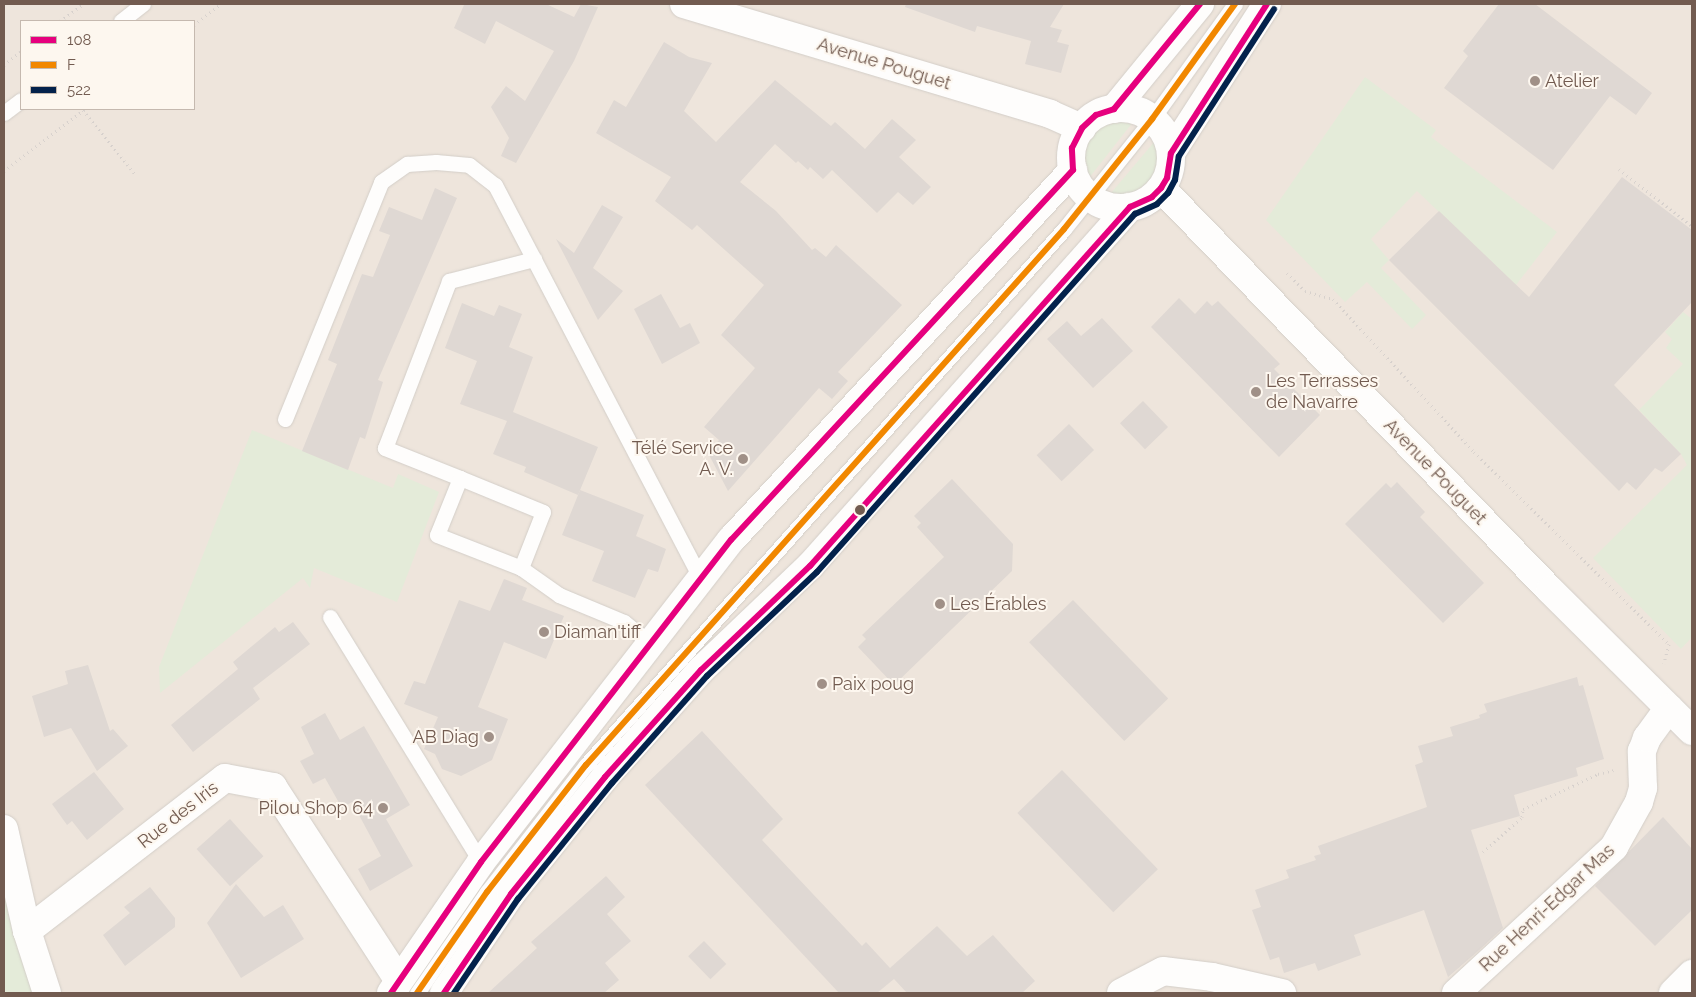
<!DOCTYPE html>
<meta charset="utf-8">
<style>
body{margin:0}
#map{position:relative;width:1696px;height:997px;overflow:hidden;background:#f6f2ed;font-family:Raleway,sans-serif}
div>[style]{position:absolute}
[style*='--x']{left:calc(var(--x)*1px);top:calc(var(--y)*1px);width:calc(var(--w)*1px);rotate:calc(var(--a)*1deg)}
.residential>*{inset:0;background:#eee5dc}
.green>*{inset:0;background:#e4ebd9}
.building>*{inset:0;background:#dfd8d3;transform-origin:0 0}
.path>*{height:3px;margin-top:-1.5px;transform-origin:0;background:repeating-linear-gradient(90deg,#d7d1cd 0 1px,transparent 0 5px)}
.roads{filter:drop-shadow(0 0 1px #d3cec8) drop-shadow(0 0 1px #d3cec8)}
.service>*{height:15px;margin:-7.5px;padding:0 7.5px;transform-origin:7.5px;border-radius:7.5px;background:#fefdfc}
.minor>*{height:28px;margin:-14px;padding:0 14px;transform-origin:14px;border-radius:14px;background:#fefdfc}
.tertiary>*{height:28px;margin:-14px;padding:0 14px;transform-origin:14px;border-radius:14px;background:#fefdfc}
.secondary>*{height:28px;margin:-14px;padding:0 14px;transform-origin:14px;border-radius:14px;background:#fefdfc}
.secondary>.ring{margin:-14px;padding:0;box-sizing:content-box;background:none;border:28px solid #fefdfc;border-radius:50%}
.bus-1>*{height:6px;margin:-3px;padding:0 3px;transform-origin:3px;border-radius:3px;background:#e6007e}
.bus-2>*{height:6px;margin:-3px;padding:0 3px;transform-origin:3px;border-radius:3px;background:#f18700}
.bus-3>*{height:6px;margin:-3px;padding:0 3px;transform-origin:3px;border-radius:3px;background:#03224c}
.dots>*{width:14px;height:14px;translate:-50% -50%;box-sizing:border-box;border:2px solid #fdf7ef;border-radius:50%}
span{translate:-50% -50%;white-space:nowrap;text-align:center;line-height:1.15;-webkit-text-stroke:4px #fdf7ef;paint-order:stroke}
.street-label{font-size:18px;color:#725b50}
.poi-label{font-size:18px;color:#725b50}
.left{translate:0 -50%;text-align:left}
.right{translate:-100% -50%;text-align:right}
.frame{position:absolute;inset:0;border:5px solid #725b50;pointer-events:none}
.legend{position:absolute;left:20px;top:20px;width:175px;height:90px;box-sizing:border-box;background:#fdf7ef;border:1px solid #c5b9af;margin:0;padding:6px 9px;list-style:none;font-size:15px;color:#725b50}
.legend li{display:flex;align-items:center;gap:10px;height:25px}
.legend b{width:25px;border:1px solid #c5b9af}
</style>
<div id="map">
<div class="residential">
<div style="clip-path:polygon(evenodd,4px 4px,1692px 4px,1692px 993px,4px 993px,4px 4px,21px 21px,194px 21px,194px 109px,21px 109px,21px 21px)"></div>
</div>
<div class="green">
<div style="clip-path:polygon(1365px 77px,1436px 130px,1431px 137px,1557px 232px,1516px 285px,1417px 191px,1371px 239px,1389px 260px,1381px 268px,1426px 315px,1412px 329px,1367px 282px,1345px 302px,1266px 220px)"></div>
<div style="clip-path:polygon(1117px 120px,1133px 122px,1089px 178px,1083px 163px,1087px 139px,1105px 123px)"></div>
<div style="clip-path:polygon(1155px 141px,1160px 159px,1151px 182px,1129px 195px,1111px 193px)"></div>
<div style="clip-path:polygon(1683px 312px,1692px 319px,1692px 637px,1681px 649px,1593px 558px,1687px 465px,1681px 454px,1639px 410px,1683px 364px,1666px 348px,1672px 339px,1665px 332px)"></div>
<div style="clip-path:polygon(252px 430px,393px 488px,398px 474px,439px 492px,397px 602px,314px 568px,310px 588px,303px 578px,160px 693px,159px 667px)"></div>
<div style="clip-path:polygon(4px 882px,38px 993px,4px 993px)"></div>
</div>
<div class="building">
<div style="clip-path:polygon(462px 4px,546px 4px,574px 17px,581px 4px,598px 7px,574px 61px,516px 163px,501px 156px,509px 138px,491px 107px,506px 86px,525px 101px,554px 51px,496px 21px,485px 44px,454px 28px,464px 5px)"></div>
<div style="clip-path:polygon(906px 4px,1064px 4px,1050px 27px,1062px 30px,1057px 42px,1069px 45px,1061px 73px,1025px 64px,1031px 41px,977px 26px,975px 32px,905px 7px)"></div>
<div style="clip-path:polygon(1499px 4px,1535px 4px,1652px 93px,1636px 115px,1610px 96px,1553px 170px,1444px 88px,1468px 56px,1463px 51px)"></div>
<div style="clip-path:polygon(664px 42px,689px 57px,712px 63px,684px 111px,716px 142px,775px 80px,831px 126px,835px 122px,865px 149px,892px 119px,916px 140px,899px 157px,931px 187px,913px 205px,898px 192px,877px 213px,832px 170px,823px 179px,810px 167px,808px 170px,798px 161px,796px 163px,775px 144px,740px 182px,776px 211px,812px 250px,815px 248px,826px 257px,836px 245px,902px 305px,838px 372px,848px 381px,832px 399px,819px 388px,728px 491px,708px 453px,719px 440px,704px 427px,755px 368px,721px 335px,764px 285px,697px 225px,692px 230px,655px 201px,671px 177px,596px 133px,614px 100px,626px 107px)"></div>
<div style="clip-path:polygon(1622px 177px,1692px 230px,1692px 302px,1614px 385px,1681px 454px,1662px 472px,1655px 468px,1636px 490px,1627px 482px,1619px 491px,1389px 260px,1439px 211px,1529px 297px)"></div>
<div style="clip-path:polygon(435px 188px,457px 198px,378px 380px,383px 382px,365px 439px,360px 437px,348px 470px,302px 451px,337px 364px,328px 360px,362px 274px,373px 277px,390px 235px,379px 231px,389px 207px,422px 220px)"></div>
<div style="clip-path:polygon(602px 205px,623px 217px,593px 268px,623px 291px,598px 320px,556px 239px,574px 253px)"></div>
<div style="clip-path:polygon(661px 294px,680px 328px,690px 323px,700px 343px,662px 364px,634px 309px)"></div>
<div style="clip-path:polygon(1179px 298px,1195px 314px,1207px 301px,1212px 306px,1218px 301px,1280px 364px,1274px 369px,1320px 415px,1279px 457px,1151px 327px)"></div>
<div style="clip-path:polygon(462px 303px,494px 316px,499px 305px,522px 314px,509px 347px,533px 357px,513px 412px,598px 447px,578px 495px,524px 472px,526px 467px,493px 454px,507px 421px,460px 404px,477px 361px,445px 348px)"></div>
<div style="clip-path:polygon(1102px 318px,1133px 351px,1093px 388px,1047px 339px,1067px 321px,1081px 336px)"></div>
<div style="left:1143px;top:401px;width:36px;height:32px;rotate:46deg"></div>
<div style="left:1069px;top:424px;width:36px;height:45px;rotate:46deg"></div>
<div style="clip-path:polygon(952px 479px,1013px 544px,1012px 571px,894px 685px,858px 647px,866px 639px,862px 635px,944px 557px,917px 527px,921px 523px,914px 516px)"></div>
<div style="clip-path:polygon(1397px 482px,1425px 512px,1420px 517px,1484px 583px,1443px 623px,1345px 524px,1386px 483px,1391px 488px)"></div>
<div style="clip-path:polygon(580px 490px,644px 515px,636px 536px,666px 549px,658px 572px,648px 569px,635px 598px,592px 581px,604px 551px,562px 535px)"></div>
<div style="clip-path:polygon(504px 579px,527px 588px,522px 600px,564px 616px,546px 659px,504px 642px,478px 707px,508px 719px,492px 760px,461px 776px,442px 769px,435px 754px,424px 749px,438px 717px,404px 704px,414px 681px,425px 684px,459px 600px,490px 611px)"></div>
<div style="left:1073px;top:600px;width:137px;height:61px;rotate:46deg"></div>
<div style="clip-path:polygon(293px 622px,310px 644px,253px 688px,260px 699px,193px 752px,171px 725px,238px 669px,233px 662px,275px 627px,279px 632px)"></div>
<div style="clip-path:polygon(88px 665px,110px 731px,113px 729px,128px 746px,97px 771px,71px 728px,44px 737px,32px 696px,68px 684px,65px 671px)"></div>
<div style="clip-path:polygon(1577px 677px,1579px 686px,1583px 685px,1604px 759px,1576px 768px,1578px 776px,1514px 795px,1520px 816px,1471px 830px,1503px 928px,1477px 952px,1448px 977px,1424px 910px,1354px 935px,1361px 955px,1318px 971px,1315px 963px,1284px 973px,1279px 957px,1270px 960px,1252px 910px,1261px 907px,1255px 890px,1289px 878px,1286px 870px,1316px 860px,1314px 856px,1321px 854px,1318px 846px,1427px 807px,1415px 765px,1423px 762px,1418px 746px,1453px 736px,1450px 727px,1480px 718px,1479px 715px,1487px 712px,1484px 704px)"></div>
<div style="clip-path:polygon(325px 713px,340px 740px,364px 726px,410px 805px,386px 819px,413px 866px,370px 891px,358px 869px,381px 856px,352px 802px,342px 808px,325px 778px,313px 784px,300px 761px,314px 754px,301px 727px)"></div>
<div style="clip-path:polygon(702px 731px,783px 819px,762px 840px,862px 946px,866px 942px,890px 968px,937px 926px,967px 956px,993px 935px,1035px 981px,1022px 993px,907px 993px,894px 979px,877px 993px,839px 993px,645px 785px)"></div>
<div style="left:1062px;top:770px;width:138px;height:62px;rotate:46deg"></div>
<div style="clip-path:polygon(94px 772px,124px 809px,87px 840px,72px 821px,67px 825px,52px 804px)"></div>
<div style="clip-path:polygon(1663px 817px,1692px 849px,1692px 910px,1655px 946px,1595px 886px)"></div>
<div style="left:230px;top:819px;width:50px;height:45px;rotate:48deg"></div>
<div style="clip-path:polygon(606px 876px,625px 897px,607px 914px,631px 941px,605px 963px,619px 980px,604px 993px,488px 993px,537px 948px,531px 942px)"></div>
<div style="clip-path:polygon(236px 884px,264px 917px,283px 905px,304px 939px,241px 978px,207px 923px)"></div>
<div style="clip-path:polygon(150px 887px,175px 918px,175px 927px,125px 966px,103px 935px,130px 913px,124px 907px)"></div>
<div style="left:704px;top:941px;width:32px;height:22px;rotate:46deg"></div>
</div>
<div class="path">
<div style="--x:60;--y:21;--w:29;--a:-36"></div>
<div style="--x:194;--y:25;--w:34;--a:-38"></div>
<div style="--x:4;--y:65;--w:22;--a:-39"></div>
<div style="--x:83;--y:110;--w:82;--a:50.9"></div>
<div style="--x:1619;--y:169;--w:93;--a:38"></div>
<div style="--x:4;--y:171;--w:102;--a:-37.4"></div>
<div style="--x:1287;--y:273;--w:25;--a:45"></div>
<div style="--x:1305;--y:291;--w:29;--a:16"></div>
<div style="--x:1333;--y:299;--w:208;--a:47.3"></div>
<div style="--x:1474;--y:452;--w:274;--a:44.6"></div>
<div style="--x:1669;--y:644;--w:20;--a:105"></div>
<div style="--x:1483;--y:852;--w:52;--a:-41.9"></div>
<div style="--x:1522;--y:817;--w:8;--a:-83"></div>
<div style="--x:1523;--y:809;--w:83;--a:-25"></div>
<div style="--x:1598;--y:774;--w:16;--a:-14"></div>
</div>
<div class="roads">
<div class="service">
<div style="--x:121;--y:21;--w:28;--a:-38"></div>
<div style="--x:4;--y:113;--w:21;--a:-37"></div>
<div style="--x:285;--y:419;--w:256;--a:-67.9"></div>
<div style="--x:381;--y:182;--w:32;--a:-35"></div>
<div style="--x:407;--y:164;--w:29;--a:-4"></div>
<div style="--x:436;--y:162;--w:33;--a:5"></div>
<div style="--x:469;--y:165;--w:33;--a:38"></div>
<div style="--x:495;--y:185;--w:445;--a:62.4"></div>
<div style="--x:460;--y:478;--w:81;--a:-158.2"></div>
<div style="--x:385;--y:448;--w:179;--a:-69"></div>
<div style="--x:449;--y:281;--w:88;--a:-14.5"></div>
<div style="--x:521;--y:568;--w:60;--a:-68.6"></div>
<div style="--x:543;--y:512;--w:90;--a:-157.7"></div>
<div style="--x:460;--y:478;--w:61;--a:112"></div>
<div style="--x:437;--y:535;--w:90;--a:21.4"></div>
<div style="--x:521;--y:568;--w:47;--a:35.4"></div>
<div style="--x:559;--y:595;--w:70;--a:22.6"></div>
<div style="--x:624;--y:622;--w:35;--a:39"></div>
<div style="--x:330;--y:617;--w:288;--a:58.4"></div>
<div style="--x:417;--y:993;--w:123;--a:-55.3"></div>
<div style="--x:487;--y:892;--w:161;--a:-52.1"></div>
<div style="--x:586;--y:765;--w:718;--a:-48.27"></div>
<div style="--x:1064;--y:229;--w:141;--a:-51.3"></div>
<div style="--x:1152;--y:119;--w:142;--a:-54.2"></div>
</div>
<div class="minor">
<div style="--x:684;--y:4;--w:382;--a:16.7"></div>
<div style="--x:1050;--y:114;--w:35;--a:24"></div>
<div style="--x:1161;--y:188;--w:559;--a:45.94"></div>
<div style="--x:1550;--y:590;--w:200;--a:44.8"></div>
<div style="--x:27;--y:931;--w:250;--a:-37.7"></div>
<div style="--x:225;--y:778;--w:49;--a:10.6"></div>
<div style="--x:273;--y:787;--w:231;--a:57"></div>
<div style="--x:1121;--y:993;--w:47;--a:-27.6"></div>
<div style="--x:1163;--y:971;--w:49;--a:7"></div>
<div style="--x:1212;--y:977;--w:72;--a:12.9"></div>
<div style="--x:1456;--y:993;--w:215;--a:-42.7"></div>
<div style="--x:1614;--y:847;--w:51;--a:-60.9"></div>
<div style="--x:1639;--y:802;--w:15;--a:-74"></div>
<div style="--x:1643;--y:788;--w:37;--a:-92"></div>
<div style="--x:1642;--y:751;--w:14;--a:-69"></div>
<div style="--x:1647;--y:738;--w:37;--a:-54"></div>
<div style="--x:1673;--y:993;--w:27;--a:-45"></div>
</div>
<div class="tertiary">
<div style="--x:4;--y:829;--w:105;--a:77.3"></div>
<div style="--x:27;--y:931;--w:65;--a:72.1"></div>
</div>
<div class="secondary">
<div class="ring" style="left:1071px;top:108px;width:72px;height:72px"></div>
<div style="--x:1114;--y:109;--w:136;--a:-50.7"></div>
<div style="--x:1171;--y:153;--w:177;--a:-57.2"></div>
<div style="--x:391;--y:993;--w:159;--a:-55.5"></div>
<div style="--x:481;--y:862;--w:408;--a:-52.2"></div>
<div style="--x:731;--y:540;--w:504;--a:-47.25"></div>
<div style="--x:444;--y:993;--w:120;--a:-55.9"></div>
<div style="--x:511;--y:894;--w:150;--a:-51.2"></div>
<div style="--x:605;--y:777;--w:144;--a:-48.1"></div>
<div style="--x:701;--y:670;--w:151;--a:-43.7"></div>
<div style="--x:810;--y:566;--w:481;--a:-48.3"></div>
</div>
</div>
<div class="bus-1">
<div style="--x:391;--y:993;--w:159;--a:-55.5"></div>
<div style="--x:481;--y:862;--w:408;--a:-52.2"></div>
<div style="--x:731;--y:540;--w:504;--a:-47.25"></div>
<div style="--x:1073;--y:170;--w:22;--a:-93"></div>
<div style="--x:1072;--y:148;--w:22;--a:-63"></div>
<div style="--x:1082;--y:128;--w:19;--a:-43"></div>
<div style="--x:1096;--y:115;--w:19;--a:-18"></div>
<div style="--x:1114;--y:109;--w:136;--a:-50.7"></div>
<div style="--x:444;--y:993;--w:120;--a:-55.9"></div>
<div style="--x:511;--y:894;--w:150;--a:-51.2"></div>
<div style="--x:605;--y:777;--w:144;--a:-48.1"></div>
<div style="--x:701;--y:670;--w:151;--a:-43.7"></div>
<div style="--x:810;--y:566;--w:481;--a:-48.3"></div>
<div style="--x:1130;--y:207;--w:24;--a:-24"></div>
<div style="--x:1152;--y:197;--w:13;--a:-45"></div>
<div style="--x:1161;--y:188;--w:12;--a:-59"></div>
<div style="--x:1167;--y:178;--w:25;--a:-81"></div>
<div style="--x:1171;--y:153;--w:177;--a:-57.2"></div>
</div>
<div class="bus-2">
<div style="--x:417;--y:993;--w:123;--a:-55.3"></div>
<div style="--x:487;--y:892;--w:161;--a:-52.1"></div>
<div style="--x:586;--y:765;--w:718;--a:-48.27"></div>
<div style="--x:1064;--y:229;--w:141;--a:-51.3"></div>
<div style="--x:1152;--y:119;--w:142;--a:-54.2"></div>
</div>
<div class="bus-3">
<div style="--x:454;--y:993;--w:114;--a:-55.8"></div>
<div style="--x:518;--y:899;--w:149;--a:-51"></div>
<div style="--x:612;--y:783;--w:143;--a:-48.4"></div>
<div style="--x:707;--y:676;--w:151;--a:-43.4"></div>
<div style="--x:817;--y:572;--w:479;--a:-48.4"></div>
<div style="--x:1135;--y:214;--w:24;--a:-24"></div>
<div style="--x:1157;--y:204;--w:16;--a:-45"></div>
<div style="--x:1168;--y:193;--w:15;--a:-62"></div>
<div style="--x:1175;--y:180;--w:24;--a:-81"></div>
<div style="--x:1179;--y:156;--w:175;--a:-57.1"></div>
</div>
<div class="dots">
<div style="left:1535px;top:81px;background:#a09087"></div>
<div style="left:1256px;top:392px;background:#a09087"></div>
<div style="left:743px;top:459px;background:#a09087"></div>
<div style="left:860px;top:510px;background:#725b50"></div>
<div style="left:940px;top:604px;background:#a09087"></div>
<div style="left:544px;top:632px;background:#a09087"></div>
<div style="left:822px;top:684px;background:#a09087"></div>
<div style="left:489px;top:737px;background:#a09087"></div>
<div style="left:383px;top:808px;background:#a09087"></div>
</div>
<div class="street-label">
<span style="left:884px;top:64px;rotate:17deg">Avenue Pouguet</span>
<span style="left:1435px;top:472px;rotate:46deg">Avenue Pouguet</span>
<span style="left:178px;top:815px;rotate:-38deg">Rue des Iris</span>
<span style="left:1547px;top:908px;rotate:-43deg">Rue Henri-Edgar Mas</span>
</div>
<div class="poi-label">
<span class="left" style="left:1545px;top:81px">Atelier</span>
<span class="left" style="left:1266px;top:392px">Les Terrasses<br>de Navarre</span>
<span class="right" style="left:733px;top:459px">Télé Service<br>A. V.</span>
<span class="left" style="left:950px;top:604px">Les Érables</span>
<span class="left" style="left:554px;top:632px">Diaman'tiff</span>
<span class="left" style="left:832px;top:684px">Paix poug</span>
<span class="right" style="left:479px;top:737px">AB Diag</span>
<span class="right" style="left:373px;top:808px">Pilou Shop 64</span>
</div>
<div class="frame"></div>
<ul class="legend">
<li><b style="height:6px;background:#e6007e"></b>108</li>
<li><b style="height:6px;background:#f18700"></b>F</li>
<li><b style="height:6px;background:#03224c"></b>522</li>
</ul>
</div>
